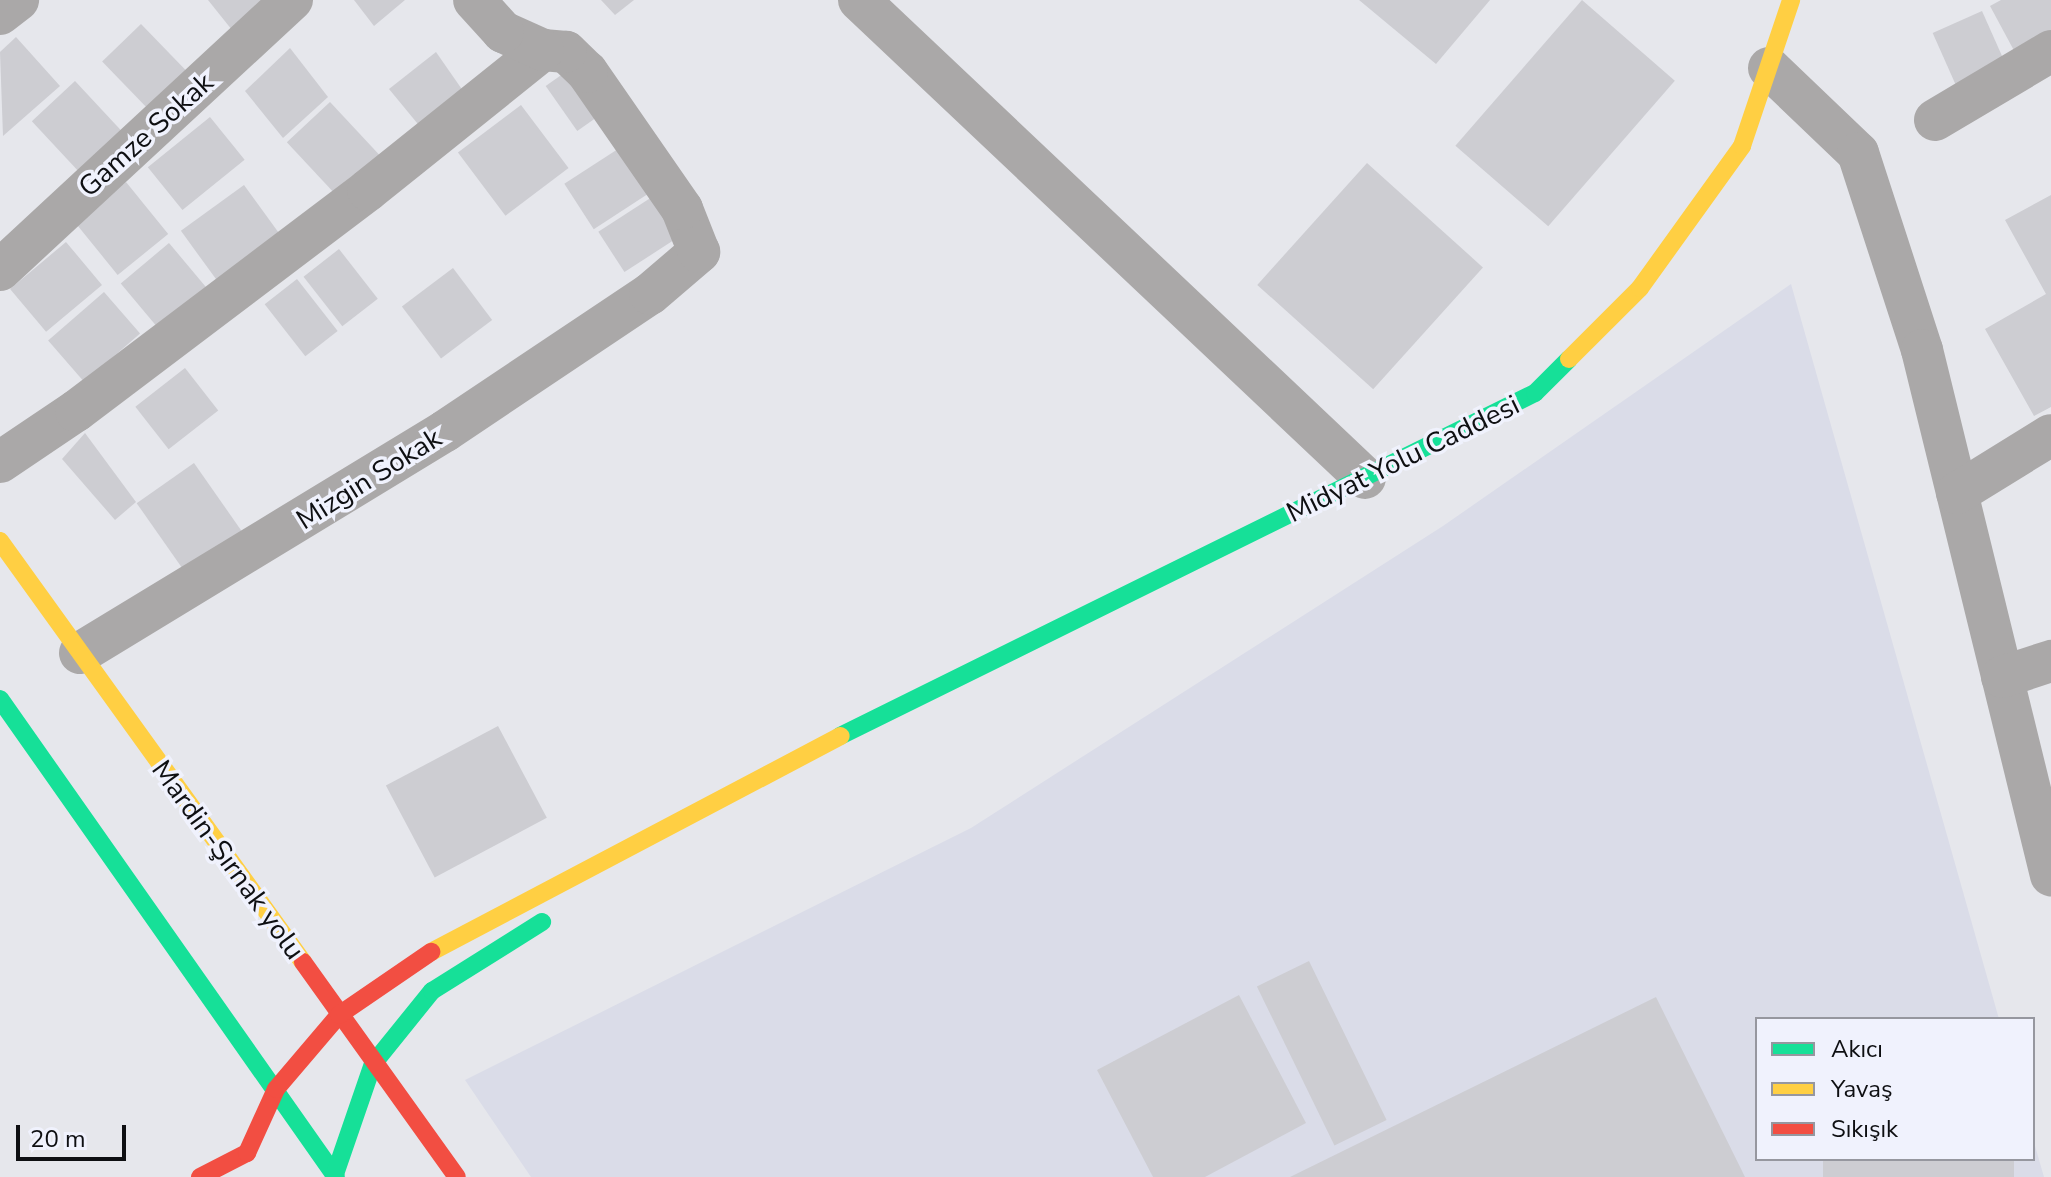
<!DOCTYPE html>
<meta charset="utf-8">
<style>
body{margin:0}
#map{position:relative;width:2051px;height:1177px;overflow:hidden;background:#e6e7ec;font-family:"Nunito Sans",sans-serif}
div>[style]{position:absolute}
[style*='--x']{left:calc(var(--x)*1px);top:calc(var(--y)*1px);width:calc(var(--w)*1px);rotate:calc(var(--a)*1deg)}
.built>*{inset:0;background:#dadce8}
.building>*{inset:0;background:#cdcdd2;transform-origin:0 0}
.street>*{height:42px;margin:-21px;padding:0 21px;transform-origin:21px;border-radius:21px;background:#aaa8a8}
.fast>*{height:18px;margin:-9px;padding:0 9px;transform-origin:9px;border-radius:9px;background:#16e098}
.slow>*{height:18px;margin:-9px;padding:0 9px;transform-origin:9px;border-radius:9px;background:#ffcf43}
.jam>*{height:18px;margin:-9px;padding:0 9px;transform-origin:9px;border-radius:9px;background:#f24e42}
span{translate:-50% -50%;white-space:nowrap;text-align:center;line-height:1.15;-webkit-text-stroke:7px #f0f2fd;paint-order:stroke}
.street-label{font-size:28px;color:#0e0f12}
.legend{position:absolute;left:1755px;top:1017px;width:280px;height:144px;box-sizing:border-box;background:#f0f2fd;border:2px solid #96979f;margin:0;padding:10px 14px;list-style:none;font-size:24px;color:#0e0f12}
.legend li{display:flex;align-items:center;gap:16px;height:40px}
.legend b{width:40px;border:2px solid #96979f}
.scale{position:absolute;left:16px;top:1125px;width:110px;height:36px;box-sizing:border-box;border:4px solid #0e0f12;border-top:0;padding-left:10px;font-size:24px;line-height:28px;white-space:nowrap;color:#0e0f12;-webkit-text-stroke:6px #f0f2fd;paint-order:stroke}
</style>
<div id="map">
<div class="built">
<div style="clip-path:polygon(1791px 284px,1999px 1019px,1757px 1019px,1757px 1159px,2033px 1159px,2033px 1139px,2044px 1177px,531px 1177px,465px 1080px,971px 828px,1443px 526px)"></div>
</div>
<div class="building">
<div style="clip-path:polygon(208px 0,278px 0,236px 35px)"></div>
<div style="clip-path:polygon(354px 0,405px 0,374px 26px)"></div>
<div style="clip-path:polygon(601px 0,634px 0,615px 15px)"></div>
<div style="clip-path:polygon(1359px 0,1490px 0,1436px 64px)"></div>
<div style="left:1582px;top:0;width:123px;height:193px;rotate:41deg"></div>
<div style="clip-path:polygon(2001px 0,2051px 0,2051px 41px,2018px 58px,1990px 6px)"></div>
<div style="left:1982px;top:11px;width:58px;height:54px;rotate:66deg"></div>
<div style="left:141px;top:24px;width:70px;height:54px;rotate:46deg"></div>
<div style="clip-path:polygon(16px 37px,60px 86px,3px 136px,0 52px)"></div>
<div style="clip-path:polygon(290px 48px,328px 97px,283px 138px,245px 91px)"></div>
<div style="clip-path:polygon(436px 52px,468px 98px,422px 129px,389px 89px)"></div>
<div style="left:567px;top:71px;width:55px;height:26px;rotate:55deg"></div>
<div style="left:75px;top:81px;width:69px;height:59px;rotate:47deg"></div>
<div style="left:330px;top:102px;width:79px;height:59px;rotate:47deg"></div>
<div style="left:521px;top:105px;width:79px;height:79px;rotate:53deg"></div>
<div style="left:210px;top:117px;width:55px;height:80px;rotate:51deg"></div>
<div style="left:618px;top:149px;width:54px;height:64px;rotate:57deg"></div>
<div style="left:1367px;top:163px;width:156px;height:164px;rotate:42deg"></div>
<div style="left:126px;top:182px;width:67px;height:65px;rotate:51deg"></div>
<div style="left:244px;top:185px;width:64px;height:78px;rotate:54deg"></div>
<div style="clip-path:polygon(2051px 195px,2051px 407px,2034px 416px,1985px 329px,2046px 294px,2005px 220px)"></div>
<div style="left:652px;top:197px;width:48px;height:64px;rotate:57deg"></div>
<div style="left:66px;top:242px;width:56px;height:73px;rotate:50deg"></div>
<div style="left:169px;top:243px;width:60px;height:63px;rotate:50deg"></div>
<div style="left:339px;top:249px;width:63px;height:45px;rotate:52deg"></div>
<div style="left:453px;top:268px;width:65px;height:64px;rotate:53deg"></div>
<div style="left:297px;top:279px;width:66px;height:41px;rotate:52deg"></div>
<div style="left:104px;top:292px;width:55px;height:74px;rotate:49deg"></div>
<div style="left:185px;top:368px;width:54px;height:63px;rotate:52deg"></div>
<div style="clip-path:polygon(85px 433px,136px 502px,115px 520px,62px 459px)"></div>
<div style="left:194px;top:463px;width:93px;height:70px;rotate:55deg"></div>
<div style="left:498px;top:726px;width:104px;height:127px;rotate:62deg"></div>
<div style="left:1309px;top:961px;width:177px;height:58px;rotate:64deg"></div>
<div style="clip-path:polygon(1239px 995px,1306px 1123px,1205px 1177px,1153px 1177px,1097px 1070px)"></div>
<div style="clip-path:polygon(1656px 997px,1745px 1177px,1290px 1177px)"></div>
<div style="left:1823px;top:1159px;width:191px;height:20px"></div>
</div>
<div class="street">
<div style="--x:859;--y:0;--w:696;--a:43.37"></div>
<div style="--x:0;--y:14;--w:23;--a:-38"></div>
<div style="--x:1769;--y:68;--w:123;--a:43.7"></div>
<div style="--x:1858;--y:153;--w:207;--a:72"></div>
<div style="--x:1922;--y:350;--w:541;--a:76.2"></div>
<div style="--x:1935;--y:120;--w:135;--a:-30.7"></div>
<div style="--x:0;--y:270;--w:398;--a:-42.8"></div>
<div style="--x:0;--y:462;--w:92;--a:-33.9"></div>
<div style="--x:76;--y:411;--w:366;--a:-37.1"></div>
<div style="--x:368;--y:190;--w:224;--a:-38.7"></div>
<div style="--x:1957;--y:493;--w:110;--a:-31.7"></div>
<div style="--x:80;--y:653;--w:427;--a:-31.3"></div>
<div style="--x:445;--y:431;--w:247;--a:-33.8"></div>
<div style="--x:650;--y:294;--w:65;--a:-40.6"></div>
<div style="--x:699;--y:252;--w:46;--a:-111.6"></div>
<div style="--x:682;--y:209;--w:167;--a:-124.7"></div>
<div style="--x:587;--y:72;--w:29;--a:-136"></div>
<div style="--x:566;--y:52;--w:23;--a:-175"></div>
<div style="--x:543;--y:50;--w:44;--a:-155.8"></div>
<div style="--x:503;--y:32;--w:43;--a:-132.2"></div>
<div style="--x:2002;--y:677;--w:52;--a:-18.1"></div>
</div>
<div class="fast">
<div style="--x:0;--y:699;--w:584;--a:54.9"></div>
<div style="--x:840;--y:736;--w:775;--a:-26.27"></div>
<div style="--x:1535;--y:393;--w:48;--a:-45"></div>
<div style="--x:334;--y:1177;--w:120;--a:-71"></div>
<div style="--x:373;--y:1064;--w:94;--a:-51.1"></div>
<div style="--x:432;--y:991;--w:130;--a:-32.1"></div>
</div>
<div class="slow">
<div style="--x:1569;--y:359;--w:100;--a:-45"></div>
<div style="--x:1640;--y:288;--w:175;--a:-54.3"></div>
<div style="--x:1742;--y:146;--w:154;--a:-71.4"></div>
<div style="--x:0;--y:541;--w:519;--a:54.26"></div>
<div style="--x:431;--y:952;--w:463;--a:-27.8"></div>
</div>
<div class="jam">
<div style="--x:303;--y:962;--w:264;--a:54.4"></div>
<div style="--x:200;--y:1177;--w:53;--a:-27.1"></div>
<div style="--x:247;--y:1153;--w:70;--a:-65.6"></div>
<div style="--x:276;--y:1089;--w:97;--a:-49.6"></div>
<div style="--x:339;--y:1015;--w:112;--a:-34.4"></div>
</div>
<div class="street-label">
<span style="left:146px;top:135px;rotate:-42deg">Gamze Sokak</span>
<span style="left:1403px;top:459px;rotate:-26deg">Midyat Yolu Caddesi</span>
<span style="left:369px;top:479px;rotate:-32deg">Mizgin Sokak</span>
<span style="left:228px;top:860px;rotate:54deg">Mardin-Şırnak yolu</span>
</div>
<ul class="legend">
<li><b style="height:10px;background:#16e098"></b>Akıcı</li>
<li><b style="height:10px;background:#ffcf43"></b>Yavaş</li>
<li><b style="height:10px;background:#f24e42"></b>Sıkışık</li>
</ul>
<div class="scale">20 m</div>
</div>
